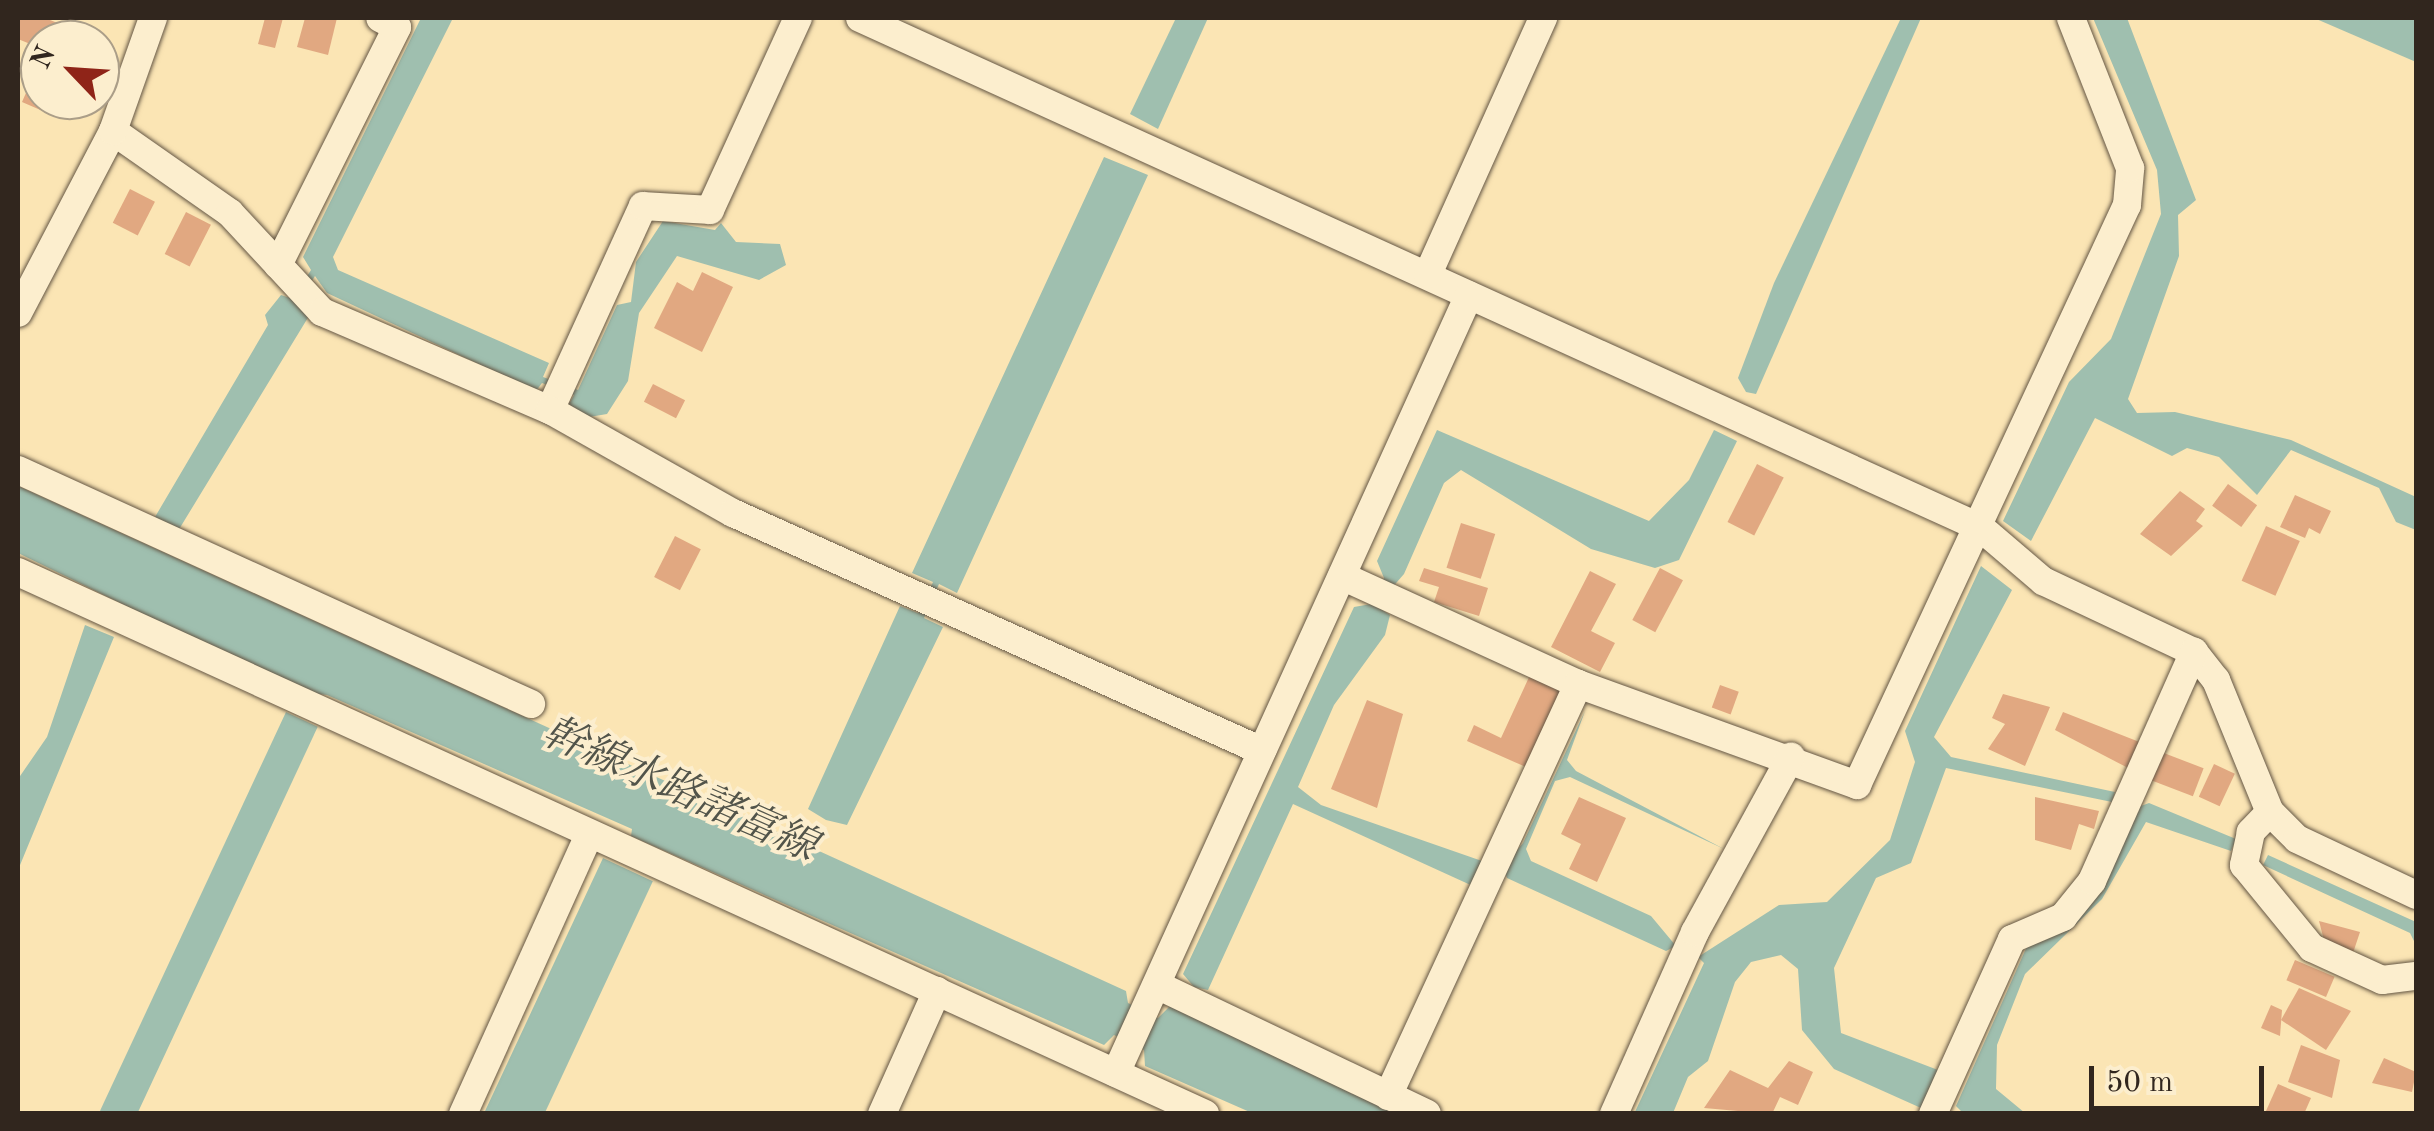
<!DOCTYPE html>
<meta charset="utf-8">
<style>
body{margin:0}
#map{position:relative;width:2434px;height:1131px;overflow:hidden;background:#fbe5b4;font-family:"Old Standard TT","Noto Serif JP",serif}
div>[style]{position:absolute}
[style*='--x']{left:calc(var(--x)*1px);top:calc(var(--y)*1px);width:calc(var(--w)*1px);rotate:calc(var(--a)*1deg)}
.water>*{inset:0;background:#9fbfaf;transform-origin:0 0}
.building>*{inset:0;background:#e1a881;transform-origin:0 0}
.roads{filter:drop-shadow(0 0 2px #645644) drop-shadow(0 0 2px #645644)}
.street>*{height:28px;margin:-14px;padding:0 14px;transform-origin:14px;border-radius:14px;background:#fceece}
span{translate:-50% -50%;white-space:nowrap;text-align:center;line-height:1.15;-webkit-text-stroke:8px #fceece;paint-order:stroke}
.water-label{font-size:42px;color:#52544a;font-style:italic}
.frame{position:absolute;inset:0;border:20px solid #31261e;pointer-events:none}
.north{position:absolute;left:20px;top:20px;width:100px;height:100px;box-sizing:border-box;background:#fceece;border:2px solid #ab9e88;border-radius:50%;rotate:295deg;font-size:28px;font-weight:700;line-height:40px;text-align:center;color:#31261e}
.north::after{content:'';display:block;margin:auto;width:35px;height:45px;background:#8f2418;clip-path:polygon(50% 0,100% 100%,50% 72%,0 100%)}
.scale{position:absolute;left:2089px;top:1066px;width:175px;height:45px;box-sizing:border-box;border:5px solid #31261e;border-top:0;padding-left:12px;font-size:30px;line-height:35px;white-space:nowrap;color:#31261e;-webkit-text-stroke:8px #fceece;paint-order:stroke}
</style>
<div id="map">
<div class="water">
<div style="clip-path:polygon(421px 18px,453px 18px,333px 257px,338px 270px,549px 363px,543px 377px,578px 390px,617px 305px,631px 302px,636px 262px,663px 221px,715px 230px,721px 223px,736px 242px,780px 244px,786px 265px,759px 280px,677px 256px,639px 313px,628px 381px,607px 414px,589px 417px,568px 406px,574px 395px,542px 383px,536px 391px,327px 293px,315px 276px,297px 304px,309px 316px,178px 531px,155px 517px,268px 325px,265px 315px,281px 295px,293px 299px,311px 270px,303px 257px)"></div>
<div style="clip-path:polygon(1176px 18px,1208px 18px,1158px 129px,1130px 114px)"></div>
<div style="clip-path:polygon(1901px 18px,1921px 18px,1756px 394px,1746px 392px,1738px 378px,1774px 283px)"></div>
<div style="clip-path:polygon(2093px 18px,2127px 18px,2196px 200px,2178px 215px,2179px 256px,2128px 399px,2137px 413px,2175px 412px,2291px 440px,2416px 497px,2416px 530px,2396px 522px,2379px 488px,2291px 450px,2257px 495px,2219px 457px,2187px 448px,2172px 456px,2095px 418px,2031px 541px,2003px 521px,2069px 382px,2111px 339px,2161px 214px,2157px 170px)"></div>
<div style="clip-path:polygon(2314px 18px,2416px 18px,2416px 62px)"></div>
<div style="clip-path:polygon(1104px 157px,1148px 175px,957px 593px,939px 584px,924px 618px,943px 627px,847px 825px,826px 820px,808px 809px,900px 606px,918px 613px,933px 582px,912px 573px)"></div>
<div style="clip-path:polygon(1437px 430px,1649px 521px,1689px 480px,1714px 430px,1737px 441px,1679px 560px,1655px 568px,1591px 549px,1461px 470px,1444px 483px,1404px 574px,1376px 606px,1390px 615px,1385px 635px,1334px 705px,1298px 787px,1321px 805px,1482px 861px,1475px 887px,1293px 804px,1208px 990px,1194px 987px,1183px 974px,1354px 607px,1371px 604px,1384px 578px,1377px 561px)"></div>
<div style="clip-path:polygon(18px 486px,1126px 991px,1128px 1003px,1158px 1018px,1172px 1004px,1406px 1113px,1252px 1113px,1145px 1066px,1144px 1050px,1114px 1035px,1104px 1045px,631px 836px,632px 829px,327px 695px,302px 692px,18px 553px)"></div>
<div style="clip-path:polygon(1981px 566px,2012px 590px,1934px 737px,1951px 757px,2115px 792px,2112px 802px,1946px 768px,1911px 863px,1876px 878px,1834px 968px,1841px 1033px,1938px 1070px,1932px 1091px,1921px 1108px,1834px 1069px,1802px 1030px,1798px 969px,1781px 955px,1751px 962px,1735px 982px,1708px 1061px,1688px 1077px,1673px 1113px,1634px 1114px,1704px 963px,1698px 957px,1779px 905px,1827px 902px,1890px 840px,1915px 762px,1905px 731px)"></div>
<div style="clip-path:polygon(85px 625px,114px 637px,18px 870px,18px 779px,47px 737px)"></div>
<div style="clip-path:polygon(1585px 711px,1567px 760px,1576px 771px,1724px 849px,1570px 777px,1555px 781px,1526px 849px,1531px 861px,1651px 916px,1676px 946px,1666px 951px,1507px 878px,1503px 867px,1523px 843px)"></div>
<div style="left:286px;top:712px;width:35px;height:440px;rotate:25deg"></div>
<div style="clip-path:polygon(2149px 803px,2236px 839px,2231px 851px,2146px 822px,2102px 899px,2025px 974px,1997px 1045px,1996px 1089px,2025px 1113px,1963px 1113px,1956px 1106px,2028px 944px,2133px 809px)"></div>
<div style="clip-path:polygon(2268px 855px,2416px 922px,2416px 945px,2410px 933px,2263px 865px)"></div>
<div style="left:603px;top:858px;width:55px;height:281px;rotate:25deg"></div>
</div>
<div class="building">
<div style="clip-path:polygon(18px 18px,45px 18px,100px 40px,40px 40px,40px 48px,18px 39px)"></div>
<div style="clip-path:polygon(265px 18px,283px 18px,275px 48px,258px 44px)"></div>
<div style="clip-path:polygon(305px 18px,337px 18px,328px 55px,297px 47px)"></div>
<div style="clip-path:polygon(40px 61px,40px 100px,59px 100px,52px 115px,22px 102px)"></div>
<div style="clip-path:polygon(100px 76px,123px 85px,115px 107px,100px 102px)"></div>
<div style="left:130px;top:189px;width:28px;height:38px;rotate:27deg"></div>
<div style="left:186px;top:212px;width:28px;height:47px;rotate:27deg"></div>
<div style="clip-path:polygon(702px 272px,733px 287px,702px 352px,654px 328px,677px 282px,693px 291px)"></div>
<div style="left:653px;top:384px;width:36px;height:20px;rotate:27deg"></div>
<div style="left:1757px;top:464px;width:30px;height:65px;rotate:27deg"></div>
<div style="left:2228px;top:484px;width:36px;height:27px;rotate:36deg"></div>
<div style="clip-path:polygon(2180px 491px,2205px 509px,2196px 521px,2203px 526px,2171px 556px,2140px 534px)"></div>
<div style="clip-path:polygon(2295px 495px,2331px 511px,2320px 534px,2309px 528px,2305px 538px,2280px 527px)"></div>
<div style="left:1461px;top:523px;width:36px;height:47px;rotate:18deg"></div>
<div style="left:2266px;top:526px;width:37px;height:60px;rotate:24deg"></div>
<div style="left:675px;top:536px;width:29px;height:46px;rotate:27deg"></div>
<div style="clip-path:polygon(1424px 568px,1488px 588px,1479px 616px,1434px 602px,1439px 587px,1419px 581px)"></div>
<div style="left:1660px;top:568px;width:26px;height:59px;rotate:28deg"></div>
<div style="clip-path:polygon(1590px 571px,1616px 584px,1591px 631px,1615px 643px,1600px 672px,1551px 647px)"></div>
<div style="clip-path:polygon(1530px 675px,1564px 691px,1528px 768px,1467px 741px,1474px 725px,1501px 738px)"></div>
<div style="left:1720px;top:685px;width:20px;height:24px;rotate:20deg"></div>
<div style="clip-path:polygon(2003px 694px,2050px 707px,2025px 766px,1988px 749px,2005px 724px,1992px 718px)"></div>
<div style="clip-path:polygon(1367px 700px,1403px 714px,1377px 808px,1331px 789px)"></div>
<div style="clip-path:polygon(2063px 712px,2142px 743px,2130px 769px,2055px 730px)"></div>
<div style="left:2156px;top:750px;width:51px;height:30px;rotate:21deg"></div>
<div style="left:2214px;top:764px;width:23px;height:36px;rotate:25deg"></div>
<div style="clip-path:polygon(1579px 797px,1626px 818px,1597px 882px,1569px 869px,1581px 844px,1561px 834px)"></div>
<div style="clip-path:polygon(2035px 797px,2099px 811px,2094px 829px,2079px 824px,2071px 850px,2035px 840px)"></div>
<div style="clip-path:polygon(2319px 921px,2360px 932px,2352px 956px,2325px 944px)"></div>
<div style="left:2295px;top:960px;width:43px;height:22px;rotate:23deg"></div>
<div style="clip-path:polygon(2299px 988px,2351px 1011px,2326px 1050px,2281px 1020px)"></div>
<div style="clip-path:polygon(2271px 1005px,2282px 1010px,2280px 1036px,2261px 1028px)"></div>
<div style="clip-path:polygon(2301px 1045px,2340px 1060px,2332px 1098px,2288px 1082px)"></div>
<div style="clip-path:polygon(2384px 1058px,2416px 1072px,2412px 1092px,2372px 1083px)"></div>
<div style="clip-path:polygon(1789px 1061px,1813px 1072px,1798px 1105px,1780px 1097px,1772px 1114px,1704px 1108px,1730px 1070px,1768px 1088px)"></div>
<div style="clip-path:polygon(2278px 1084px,2311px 1098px,2304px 1114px,2266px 1111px)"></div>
</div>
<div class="roads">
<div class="street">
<div style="--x:860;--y:18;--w:1232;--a:24.46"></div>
<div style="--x:1981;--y:528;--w:82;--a:40.5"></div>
<div style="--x:2043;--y:581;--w:167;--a:25.2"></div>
<div style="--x:2194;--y:652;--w:36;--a:52"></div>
<div style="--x:2216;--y:680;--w:143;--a:67.8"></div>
<div style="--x:2270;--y:812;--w:38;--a:45"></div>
<div style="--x:2297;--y:839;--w:132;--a:25.2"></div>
<div style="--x:113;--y:131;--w:143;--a:35"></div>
<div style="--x:230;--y:213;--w:135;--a:47.1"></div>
<div style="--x:322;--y:312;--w:248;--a:23.3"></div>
<div style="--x:550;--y:410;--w:224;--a:-65.5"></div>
<div style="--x:643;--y:206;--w:67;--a:3.4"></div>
<div style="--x:710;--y:210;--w:211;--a:-65.4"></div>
<div style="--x:278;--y:265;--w:266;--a:-63.4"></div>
<div style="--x:397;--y:27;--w:19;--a:-152"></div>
<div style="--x:1428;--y:274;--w:281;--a:-65.8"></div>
<div style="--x:18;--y:313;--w:205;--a:-62.4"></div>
<div style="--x:113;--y:131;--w:120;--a:-70.5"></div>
<div style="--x:550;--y:410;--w:210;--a:29.4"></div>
<div style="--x:733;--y:513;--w:580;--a:24.22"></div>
<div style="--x:18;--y:470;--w:564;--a:24.52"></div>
<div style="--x:18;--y:572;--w:1305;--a:24.54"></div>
<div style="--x:1342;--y:576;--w:260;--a:24.6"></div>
<div style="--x:1578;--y:684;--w:297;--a:19.9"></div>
<div style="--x:1857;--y:785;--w:640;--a:-65.04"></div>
<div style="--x:2127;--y:205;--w:37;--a:-85"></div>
<div style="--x:2130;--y:168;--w:161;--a:-111.5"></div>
<div style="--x:2270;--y:812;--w:28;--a:134"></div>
<div style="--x:2251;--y:832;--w:34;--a:102"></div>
<div style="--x:2244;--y:865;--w:107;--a:50.7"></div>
<div style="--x:2312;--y:948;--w:77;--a:24.6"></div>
<div style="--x:2382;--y:980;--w:34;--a:-7"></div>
<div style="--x:1157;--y:985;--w:299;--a:25.5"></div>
<div style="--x:1116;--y:1073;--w:854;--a:-65.59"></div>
<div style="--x:1388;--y:1096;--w:454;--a:-65.2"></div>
<div style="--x:463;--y:1114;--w:306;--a:-65.7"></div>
<div style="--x:882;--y:1114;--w:135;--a:-65.9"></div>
<div style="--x:1614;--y:1114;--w:199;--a:-66"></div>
<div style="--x:1695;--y:932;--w:200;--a:-61.3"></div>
<div style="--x:1933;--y:1114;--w:192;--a:-65.7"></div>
<div style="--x:2012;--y:939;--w:56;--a:-23.3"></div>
<div style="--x:2063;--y:917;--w:46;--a:-51.1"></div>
<div style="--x:2092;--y:881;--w:251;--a:-66"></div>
</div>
</div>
<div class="water-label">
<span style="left:679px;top:791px;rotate:24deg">幹線水路諸富線</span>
</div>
<div class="frame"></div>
<div class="north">N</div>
<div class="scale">50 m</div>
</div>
